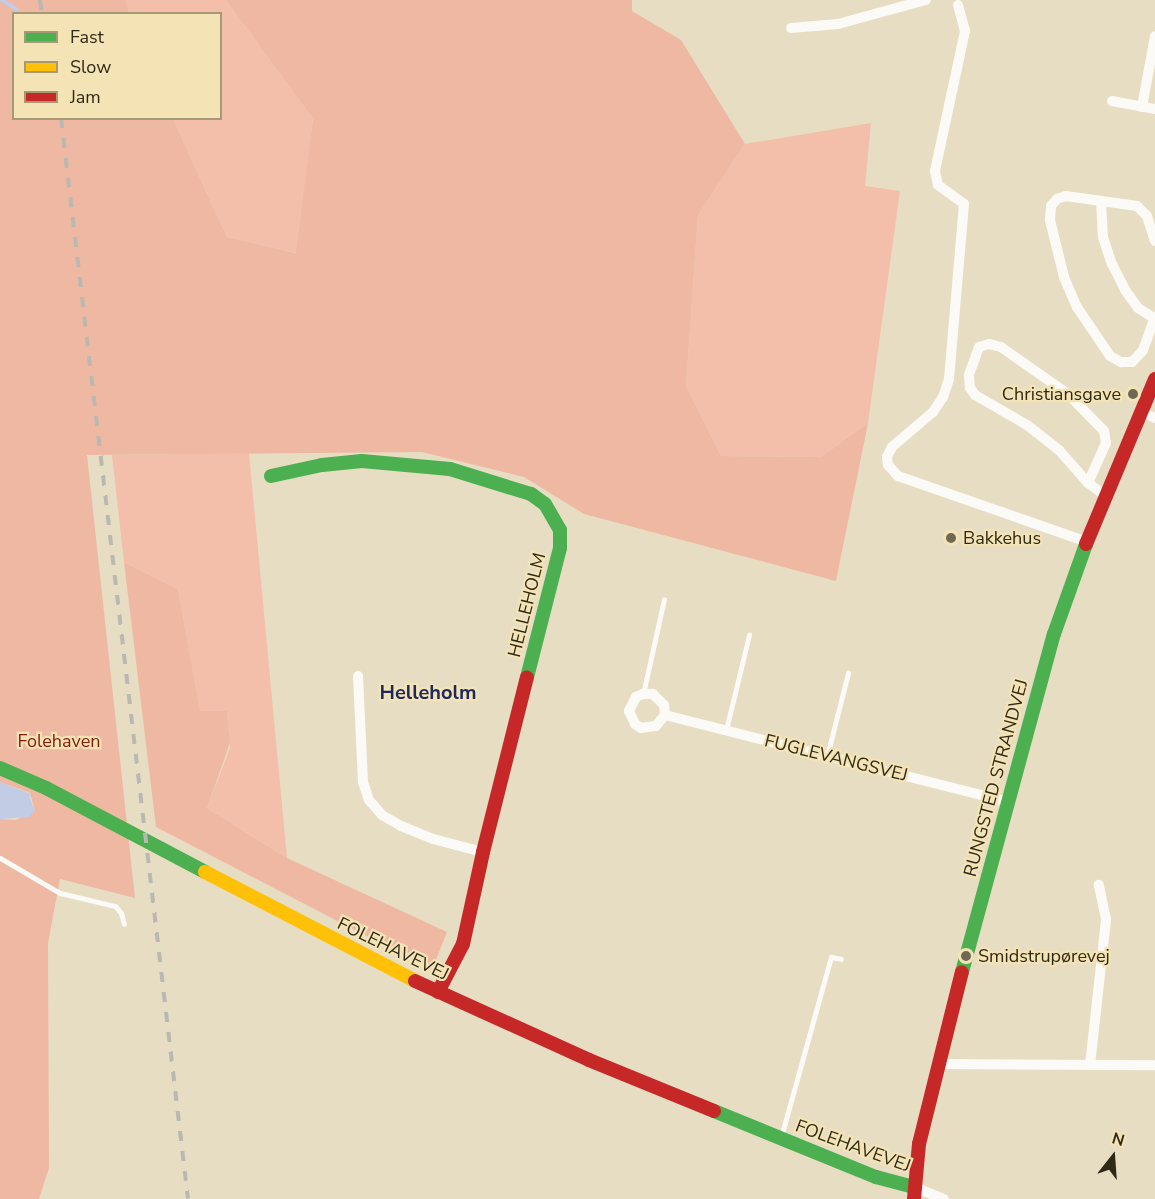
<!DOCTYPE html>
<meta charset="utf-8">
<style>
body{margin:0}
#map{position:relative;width:1155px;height:1199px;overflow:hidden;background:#e6ddc3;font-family:"Nunito Sans",sans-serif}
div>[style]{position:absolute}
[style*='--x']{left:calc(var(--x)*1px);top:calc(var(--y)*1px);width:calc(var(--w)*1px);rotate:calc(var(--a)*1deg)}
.green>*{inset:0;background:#f4bfaa}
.forest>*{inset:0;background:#efb8a3}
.water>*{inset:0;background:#c3cce5}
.stream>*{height:4px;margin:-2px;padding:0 2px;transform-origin:2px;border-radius:2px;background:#c3cce5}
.lane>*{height:5px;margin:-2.5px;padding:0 2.5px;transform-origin:2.5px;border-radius:2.5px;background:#fbfaf6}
.street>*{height:10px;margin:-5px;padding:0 5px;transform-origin:5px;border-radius:5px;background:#fbfaf6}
.fast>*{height:14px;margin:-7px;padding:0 7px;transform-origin:7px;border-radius:7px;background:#4caf50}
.slow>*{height:14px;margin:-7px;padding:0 7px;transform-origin:7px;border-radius:7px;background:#ffc107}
.jam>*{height:14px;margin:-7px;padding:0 7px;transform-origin:7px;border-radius:7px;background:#c62828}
.rail>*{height:4px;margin-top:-2px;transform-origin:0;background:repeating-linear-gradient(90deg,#bab8b1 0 10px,transparent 0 20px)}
.dots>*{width:16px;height:16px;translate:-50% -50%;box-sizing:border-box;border:3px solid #f4e3b5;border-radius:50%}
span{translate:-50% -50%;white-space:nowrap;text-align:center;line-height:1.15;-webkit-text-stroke:4.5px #f4e3b5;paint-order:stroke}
.poi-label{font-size:18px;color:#2f2917}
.right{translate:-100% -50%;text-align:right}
.left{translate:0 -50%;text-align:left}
.street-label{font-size:18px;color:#2f2917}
.park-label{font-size:18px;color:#861a0d}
.neighbourhood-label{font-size:20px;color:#1d2961;font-weight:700}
.legend{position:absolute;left:12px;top:12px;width:210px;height:108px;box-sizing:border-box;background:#f4e3b5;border:2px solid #a59976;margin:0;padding:8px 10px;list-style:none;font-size:18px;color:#2f2917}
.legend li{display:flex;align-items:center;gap:12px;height:30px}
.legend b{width:30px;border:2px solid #a59976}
.north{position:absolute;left:1083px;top:1127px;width:60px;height:60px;-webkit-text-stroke:4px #f4e3b5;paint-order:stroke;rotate:17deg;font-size:16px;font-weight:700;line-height:24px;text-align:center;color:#2f2917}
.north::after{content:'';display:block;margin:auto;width:21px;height:27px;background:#2f2917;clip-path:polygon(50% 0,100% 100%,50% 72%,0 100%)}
</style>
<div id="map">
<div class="green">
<div style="clip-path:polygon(126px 0,226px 0,313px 119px,297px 253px,227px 237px,173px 119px,220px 118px,220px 14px,129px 13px)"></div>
<div style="clip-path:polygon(871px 123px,865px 186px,900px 191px,868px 423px,821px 457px,721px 456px,686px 386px,698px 215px,745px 144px)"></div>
<div style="clip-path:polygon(249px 453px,287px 858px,207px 808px,230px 748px,227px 711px,200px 712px,178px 589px,124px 562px,112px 455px)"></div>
</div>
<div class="forest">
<div style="clip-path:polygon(0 0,126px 0,129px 13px,14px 14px,14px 118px,173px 119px,227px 237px,296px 253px,313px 119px,226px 0,632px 0,632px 11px,681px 40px,745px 144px,698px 215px,686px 386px,721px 456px,821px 457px,868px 423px,836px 581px,584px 514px,524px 477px,422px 452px,87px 455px,135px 898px,60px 879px,48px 943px,49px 1168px,39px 1199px,0 1199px,0 819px,16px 820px,35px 811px,30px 793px,0 782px)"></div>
<div style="clip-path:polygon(124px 562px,178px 589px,200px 711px,227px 711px,230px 743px,207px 808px,287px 858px,447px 932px,432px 970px,156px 827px)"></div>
</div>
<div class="water">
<div style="clip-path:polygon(0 782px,31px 794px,30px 798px,35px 811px,29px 817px,0 819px)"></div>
</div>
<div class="stream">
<div style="--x:2;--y:0;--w:17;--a:33"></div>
</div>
<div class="lane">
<div style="--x:643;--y:694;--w:97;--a:-77.5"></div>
<div style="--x:726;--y:730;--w:98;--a:-76.4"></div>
<div style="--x:827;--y:756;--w:86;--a:-75.8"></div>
<div style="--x:0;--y:858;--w:69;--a:30.3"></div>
<div style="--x:60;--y:893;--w:57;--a:13.3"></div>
<div style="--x:115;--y:906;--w:9;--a:49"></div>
<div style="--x:121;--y:913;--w:11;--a:75"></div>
<div style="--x:781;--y:1137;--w:187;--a:-74.5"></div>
<div style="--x:831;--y:957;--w:10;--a:11"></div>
</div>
<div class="street">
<div style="--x:958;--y:5;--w:27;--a:75"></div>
<div style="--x:965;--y:31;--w:143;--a:102.1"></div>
<div style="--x:935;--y:171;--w:14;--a:78"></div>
<div style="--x:938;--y:185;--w:32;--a:36"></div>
<div style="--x:964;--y:204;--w:176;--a:94.9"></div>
<div style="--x:949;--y:379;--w:19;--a:108"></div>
<div style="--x:943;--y:397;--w:18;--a:124"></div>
<div style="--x:933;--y:412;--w:54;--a:139.5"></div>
<div style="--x:892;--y:447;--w:11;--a:117"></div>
<div style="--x:887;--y:457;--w:8;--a:83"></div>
<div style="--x:888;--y:465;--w:15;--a:48"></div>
<div style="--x:898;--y:476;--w:200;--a:19.2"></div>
<div style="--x:791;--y:28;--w:47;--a:-4.9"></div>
<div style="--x:838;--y:24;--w:91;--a:-15.3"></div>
<div style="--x:1112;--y:101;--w:44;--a:10.5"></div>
<div style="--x:1142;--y:107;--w:72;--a:-79.6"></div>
<div style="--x:1101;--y:201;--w:36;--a:87"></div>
<div style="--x:1103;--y:237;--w:28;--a:72"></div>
<div style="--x:1112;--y:264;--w:29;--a:63"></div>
<div style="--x:1125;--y:290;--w:22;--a:54"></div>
<div style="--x:1138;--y:308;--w:19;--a:32"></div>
<div style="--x:1155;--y:241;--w:26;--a:-108"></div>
<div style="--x:1147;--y:216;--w:14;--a:-135"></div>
<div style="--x:1137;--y:206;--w:72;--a:-172"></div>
<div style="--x:1066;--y:196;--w:9;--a:162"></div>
<div style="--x:1057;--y:199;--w:9;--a:131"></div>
<div style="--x:1051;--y:206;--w:14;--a:94"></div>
<div style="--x:1050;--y:220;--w:59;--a:76.2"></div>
<div style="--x:1064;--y:277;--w:33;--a:67"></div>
<div style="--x:1077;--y:307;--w:59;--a:56"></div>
<div style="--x:1110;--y:356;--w:13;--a:29"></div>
<div style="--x:1121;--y:362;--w:11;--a:0"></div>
<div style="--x:1132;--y:362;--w:16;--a:-47"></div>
<div style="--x:1143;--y:350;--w:35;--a:-70"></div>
<div style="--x:1141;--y:412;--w:15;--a:23"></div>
<div style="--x:1088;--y:483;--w:44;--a:-65.8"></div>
<div style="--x:1106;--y:443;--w:12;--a:-99"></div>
<div style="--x:1104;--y:431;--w:52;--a:-134.2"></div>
<div style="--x:1068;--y:394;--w:82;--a:-145"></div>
<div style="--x:1001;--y:347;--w:12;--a:-166"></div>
<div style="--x:989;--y:344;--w:10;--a:163"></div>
<div style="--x:979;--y:347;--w:30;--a:110"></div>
<div style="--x:969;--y:375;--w:13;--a:86"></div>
<div style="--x:970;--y:388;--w:9;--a:54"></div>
<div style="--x:975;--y:395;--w:60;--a:30"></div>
<div style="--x:1027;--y:425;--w:41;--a:38"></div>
<div style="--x:1059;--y:450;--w:44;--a:48.7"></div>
<div style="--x:1088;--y:483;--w:22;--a:36"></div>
<div style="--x:358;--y:676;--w:106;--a:87.3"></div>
<div style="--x:363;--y:782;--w:19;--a:72"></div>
<div style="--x:369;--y:800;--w:20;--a:49"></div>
<div style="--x:382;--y:815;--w:22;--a:30"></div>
<div style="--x:401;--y:826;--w:35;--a:22"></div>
<div style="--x:433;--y:839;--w:52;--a:14.6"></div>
<div style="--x:665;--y:715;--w:10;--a:-96"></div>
<div style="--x:664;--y:705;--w:16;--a:-135"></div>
<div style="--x:653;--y:694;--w:10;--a:180"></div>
<div style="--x:643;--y:694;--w:8;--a:157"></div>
<div style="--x:636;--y:697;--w:16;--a:117"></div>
<div style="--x:629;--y:711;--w:14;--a:65"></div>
<div style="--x:635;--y:724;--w:7;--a:34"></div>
<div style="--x:641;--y:728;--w:15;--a:-8"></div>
<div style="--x:656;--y:726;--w:14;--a:-51"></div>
<div style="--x:665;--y:715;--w:354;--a:14.2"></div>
<div style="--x:937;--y:1064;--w:218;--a:0.3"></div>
<div style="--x:1090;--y:1065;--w:147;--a:-83.7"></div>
<div style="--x:1106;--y:919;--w:35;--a:-102"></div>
<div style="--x:914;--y:1187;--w:32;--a:22"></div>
</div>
<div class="fast">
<div style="--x:271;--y:476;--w:52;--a:-12.2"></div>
<div style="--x:322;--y:465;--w:40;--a:-5.7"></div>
<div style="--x:362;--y:461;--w:88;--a:5.2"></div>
<div style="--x:450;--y:469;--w:85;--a:17.2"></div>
<div style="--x:531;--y:494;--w:17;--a:36"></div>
<div style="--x:545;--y:504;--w:30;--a:60"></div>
<div style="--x:560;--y:530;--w:18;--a:90"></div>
<div style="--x:560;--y:548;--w:133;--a:104.3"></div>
<div style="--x:0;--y:768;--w:50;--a:23.5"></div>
<div style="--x:46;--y:788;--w:180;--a:27.8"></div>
<div style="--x:962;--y:972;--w:350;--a:-74.8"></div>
<div style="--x:1054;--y:634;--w:96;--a:-70.4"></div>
<div style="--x:714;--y:1111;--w:175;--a:22.2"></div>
<div style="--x:876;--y:1177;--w:39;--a:15"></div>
</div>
<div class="slow">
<div style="--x:205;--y:872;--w:237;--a:27.4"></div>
</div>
<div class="jam">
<div style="--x:1086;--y:544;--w:179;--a:-67.3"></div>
<div style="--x:415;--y:981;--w:191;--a:24.4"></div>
<div style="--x:589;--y:1060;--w:135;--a:22.2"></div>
<div style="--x:438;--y:992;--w:54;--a:-62.5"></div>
<div style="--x:463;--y:944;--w:94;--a:-77.7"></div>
<div style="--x:483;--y:852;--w:180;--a:-75.9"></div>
<div style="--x:914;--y:1199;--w:55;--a:-84.8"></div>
<div style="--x:919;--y:1144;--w:177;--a:-76"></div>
</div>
<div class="rail">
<div style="--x:40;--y:0;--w:14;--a:82"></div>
<div style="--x:61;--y:118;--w:1088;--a:83.3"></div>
</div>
<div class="dots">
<div style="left:1133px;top:394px;background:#6f6853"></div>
<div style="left:951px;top:538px;background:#6f6853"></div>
<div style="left:966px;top:956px;background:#6f6853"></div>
</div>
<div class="poi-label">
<span class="right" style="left:1121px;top:394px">Christiansgave</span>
<span class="left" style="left:963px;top:538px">Bakkehus</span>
<span class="left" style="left:978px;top:956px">Smidstrupørevej</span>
</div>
<div class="street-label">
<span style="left:527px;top:605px;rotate:-76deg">HELLEHOLM</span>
<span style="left:836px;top:758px;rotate:14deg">FUGLEVANGSVEJ</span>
<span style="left:996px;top:778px;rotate:-75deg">RUNGSTED STRANDVEJ</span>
<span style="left:393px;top:949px;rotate:26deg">FOLEHAVEVEJ</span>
<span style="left:853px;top:1146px;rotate:20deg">FOLEHAVEVEJ</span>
</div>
<div class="park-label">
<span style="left:59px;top:741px">Folehaven</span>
</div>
<div class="neighbourhood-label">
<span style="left:428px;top:692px">Helleholm</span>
</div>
<ul class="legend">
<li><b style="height:8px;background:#4caf50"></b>Fast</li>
<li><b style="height:8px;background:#ffc107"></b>Slow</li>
<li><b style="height:8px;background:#c62828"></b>Jam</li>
</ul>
<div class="north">N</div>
</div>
